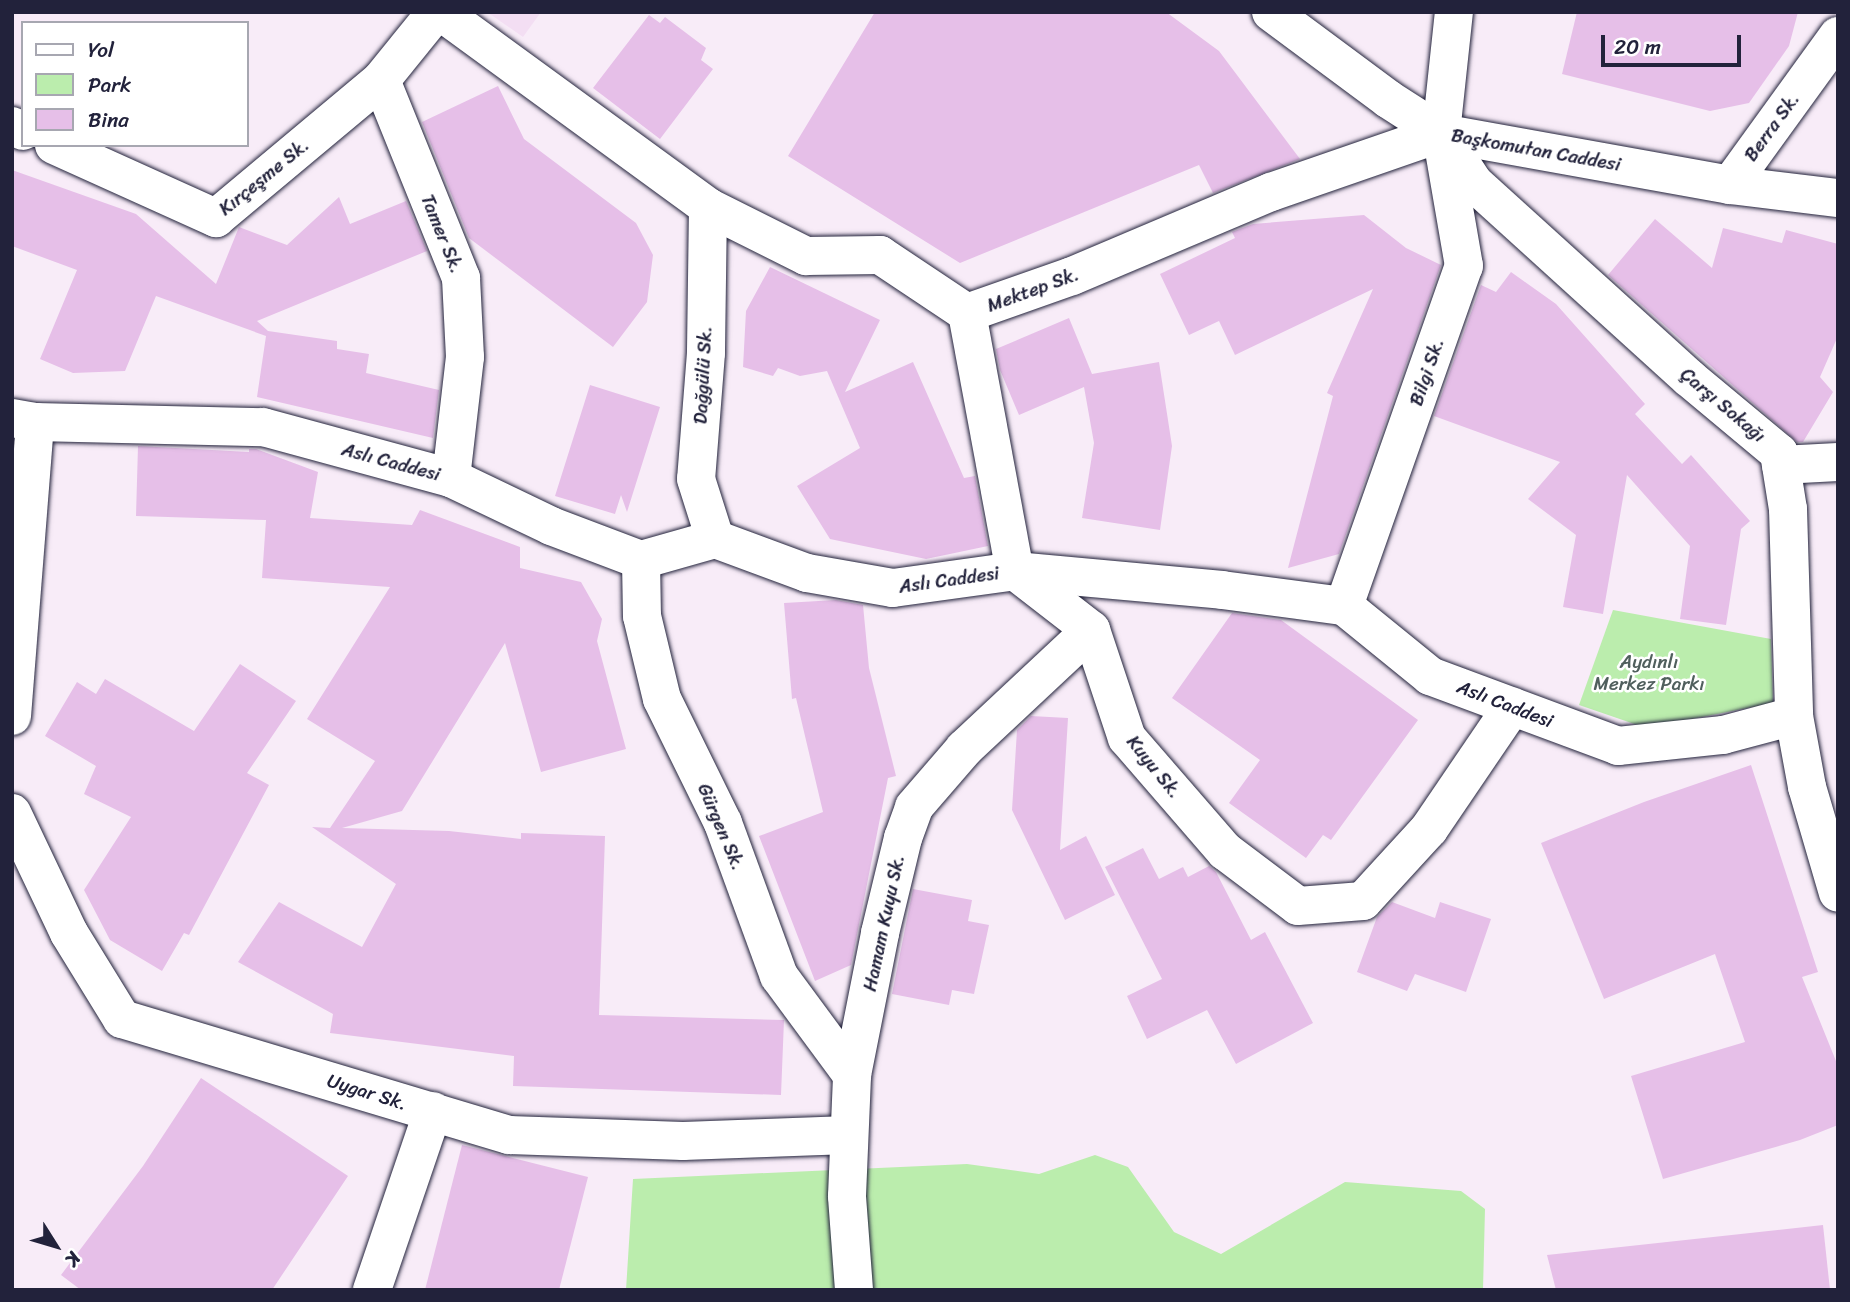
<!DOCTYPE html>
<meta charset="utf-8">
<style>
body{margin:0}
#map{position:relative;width:1850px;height:1302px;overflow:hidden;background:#f8ecf8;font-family:Sriracha,sans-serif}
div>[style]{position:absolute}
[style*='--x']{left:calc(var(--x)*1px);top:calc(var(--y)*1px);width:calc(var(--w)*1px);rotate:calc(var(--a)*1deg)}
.built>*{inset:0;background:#f3def3}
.green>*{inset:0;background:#bbedad}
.building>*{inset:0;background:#e6bfe8}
.roads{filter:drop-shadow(0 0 2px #22223b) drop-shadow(0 0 2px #22223b)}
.street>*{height:38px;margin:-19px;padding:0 19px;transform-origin:19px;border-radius:19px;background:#fff}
.secondary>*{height:38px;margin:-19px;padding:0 19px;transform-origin:19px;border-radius:19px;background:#fff}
span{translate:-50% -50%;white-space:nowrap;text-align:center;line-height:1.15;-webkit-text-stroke:5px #fff;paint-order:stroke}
.street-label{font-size:19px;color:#22223b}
.park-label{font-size:19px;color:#505f5d}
.frame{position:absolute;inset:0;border:14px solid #22223b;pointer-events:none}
.legend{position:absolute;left:21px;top:21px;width:228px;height:126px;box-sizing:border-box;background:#fff;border:2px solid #a7a7b1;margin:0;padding:9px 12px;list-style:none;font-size:21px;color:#22223b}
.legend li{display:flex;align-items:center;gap:14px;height:35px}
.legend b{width:35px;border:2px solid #a7a7b1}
.north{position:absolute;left:21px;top:1211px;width:70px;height:70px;-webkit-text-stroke:5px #fff;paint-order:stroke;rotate:127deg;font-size:19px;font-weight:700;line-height:28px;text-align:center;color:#22223b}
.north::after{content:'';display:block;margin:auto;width:24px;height:32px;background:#22223b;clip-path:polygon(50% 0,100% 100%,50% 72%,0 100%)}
.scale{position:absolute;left:1601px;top:35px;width:140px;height:32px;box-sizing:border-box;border:4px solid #22223b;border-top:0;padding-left:9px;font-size:21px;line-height:24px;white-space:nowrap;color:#22223b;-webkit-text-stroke:5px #fff;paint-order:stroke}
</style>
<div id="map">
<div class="built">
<div style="clip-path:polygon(487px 12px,541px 12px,523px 37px)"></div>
</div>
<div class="green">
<div style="clip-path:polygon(1613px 610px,1771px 639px,1773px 703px,1646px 728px,1579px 705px)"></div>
<div style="clip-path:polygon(1095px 1155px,1128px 1167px,1174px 1232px,1221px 1254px,1345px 1182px,1461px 1191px,1485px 1209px,1483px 1290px,626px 1290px,633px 1179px,967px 1164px,1039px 1174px)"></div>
</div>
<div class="building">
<div style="clip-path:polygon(875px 12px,1166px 12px,1219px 51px,1300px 159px,1213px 193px,1199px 165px,960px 263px,788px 156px)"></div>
<div style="clip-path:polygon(1577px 12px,1798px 12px,1789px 46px,1749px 103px,1710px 111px,1562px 74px)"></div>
<div style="clip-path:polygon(649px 15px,660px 23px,665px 17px,706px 48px,701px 60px,713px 69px,660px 139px,593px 88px)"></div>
<div style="clip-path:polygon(498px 86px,524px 139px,636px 223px,653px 255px,647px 302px,613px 347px,469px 238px,422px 122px)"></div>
<div style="clip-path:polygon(12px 170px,136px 214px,216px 284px,239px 227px,287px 245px,339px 197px,350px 224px,406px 201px,427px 251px,257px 321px,268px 331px,337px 341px,337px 349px,369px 354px,366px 373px,439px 390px,433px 438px,257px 397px,266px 336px,156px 296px,125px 371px,73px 373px,40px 359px,77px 270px,12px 246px)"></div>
<div style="clip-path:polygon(1364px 215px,1406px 248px,1441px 265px,1339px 554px,1288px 568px,1333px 396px,1327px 393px,1373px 289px,1235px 355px,1219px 321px,1189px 335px,1160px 274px,1235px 238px,1232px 232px,1253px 224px)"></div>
<div style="clip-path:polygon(1655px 219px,1712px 268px,1723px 228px,1782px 243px,1786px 230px,1838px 244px,1838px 336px,1820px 377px,1833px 392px,1803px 442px,1797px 442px,1608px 275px)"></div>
<div style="clip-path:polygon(770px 267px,880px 320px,845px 392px,913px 362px,964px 478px,975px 476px,988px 546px,926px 559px,830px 539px,797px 486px,860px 448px,827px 371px,800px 376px,778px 368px,773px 376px,743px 367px,746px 311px)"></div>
<div style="clip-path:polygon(1511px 272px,1556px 304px,1645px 404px,1635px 414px,1682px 464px,1691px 455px,1750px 521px,1741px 529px,1726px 625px,1680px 619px,1690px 546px,1627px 475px,1603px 614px,1563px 607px,1576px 535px,1528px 499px,1560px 462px,1434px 416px,1481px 285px,1496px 292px)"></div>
<div style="clip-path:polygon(1069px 318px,1092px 374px,1159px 362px,1172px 446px,1160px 530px,1082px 518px,1094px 443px,1084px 387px,1019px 415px,1000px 370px,996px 349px)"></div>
<div style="clip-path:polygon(590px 385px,660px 407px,627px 512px,621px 495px,615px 514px,555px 496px)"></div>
<div style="clip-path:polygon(138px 446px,249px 452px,249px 449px,256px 449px,318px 472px,310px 518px,412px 525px,420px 510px,520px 547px,520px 568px,581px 582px,602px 619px,597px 641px,626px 749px,541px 772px,505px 643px,402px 811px,342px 828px,449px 831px,521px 839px,521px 833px,605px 836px,599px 1015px,784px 1020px,781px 1095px,513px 1086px,514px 1056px,330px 1033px,333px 1014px,238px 962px,279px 902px,362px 947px,396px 884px,312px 827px,330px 828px,375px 761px,307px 719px,390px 587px,262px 578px,266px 520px,136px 516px)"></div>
<div style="clip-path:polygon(836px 600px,863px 605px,869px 668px,896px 776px,888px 778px,851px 965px,815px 981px,759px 836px,823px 812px,796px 698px,792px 699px,784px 603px)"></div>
<div style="clip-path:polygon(1232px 613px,1281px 620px,1418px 720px,1331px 840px,1323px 835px,1306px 858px,1229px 803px,1260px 760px,1172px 698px)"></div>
<div style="clip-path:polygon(240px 664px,296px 701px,247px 773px,269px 785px,189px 935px,184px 933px,162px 971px,110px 940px,84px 890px,131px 817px,84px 794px,96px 766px,45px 736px,77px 682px,96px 694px,105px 679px,194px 731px)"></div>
<div style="clip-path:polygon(1031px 716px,1068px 718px,1060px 850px,1086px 836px,1115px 895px,1065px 920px,1012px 810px,1017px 730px)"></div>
<div style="clip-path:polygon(1751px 765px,1818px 972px,1802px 977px,1838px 1066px,1838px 1125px,1800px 1140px,1663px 1179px,1631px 1076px,1745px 1042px,1715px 954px,1604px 999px,1541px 843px,1644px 802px)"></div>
<div style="clip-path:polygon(1143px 848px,1159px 879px,1183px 867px,1188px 877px,1209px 866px,1216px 872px,1251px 940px,1265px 932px,1313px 1023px,1236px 1064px,1207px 1010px,1147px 1039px,1127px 996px,1162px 979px,1105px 867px)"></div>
<div style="clip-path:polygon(913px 889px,972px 900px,968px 921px,989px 925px,974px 994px,952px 990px,949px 1005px,892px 994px)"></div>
<div style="clip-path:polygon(1392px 902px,1435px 918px,1440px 902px,1491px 919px,1466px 992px,1415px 974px,1407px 991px,1357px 972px,1377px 917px)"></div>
<div style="clip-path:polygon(201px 1078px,348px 1176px,272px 1290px,81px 1290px,61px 1275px,143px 1166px)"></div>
<div style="clip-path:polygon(462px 1145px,588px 1177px,559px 1290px,425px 1290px)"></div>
<div style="clip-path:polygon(1823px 1225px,1830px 1290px,1556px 1290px,1547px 1255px)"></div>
</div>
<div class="roads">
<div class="street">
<div style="--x:441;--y:12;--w:331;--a:36.1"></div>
<div style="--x:708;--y:207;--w:110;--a:26.6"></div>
<div style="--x:806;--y:256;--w:74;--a:-0.8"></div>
<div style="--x:880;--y:255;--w:105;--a:33.7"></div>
<div style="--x:967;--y:313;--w:111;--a:-19.4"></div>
<div style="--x:1072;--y:276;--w:216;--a:-22.9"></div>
<div style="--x:1271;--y:192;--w:180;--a:-19.1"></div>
<div style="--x:381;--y:80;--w:214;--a:68"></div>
<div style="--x:461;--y:278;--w:79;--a:87.1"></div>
<div style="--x:465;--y:357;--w:122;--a:96.6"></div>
<div style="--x:12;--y:126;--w:12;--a:24"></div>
<div style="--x:1441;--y:133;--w:60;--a:56.6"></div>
<div style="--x:1474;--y:183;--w:290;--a:42.2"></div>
<div style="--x:1689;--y:378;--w:117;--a:39.8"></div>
<div style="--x:1779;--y:453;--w:57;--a:80.9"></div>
<div style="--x:1788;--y:509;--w:207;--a:88.3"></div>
<div style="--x:1794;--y:716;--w:72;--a:79.6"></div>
<div style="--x:1807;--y:787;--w:110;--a:73.7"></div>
<div style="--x:54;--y:145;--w:178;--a:24.3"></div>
<div style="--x:216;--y:218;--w:215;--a:-39.9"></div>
<div style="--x:381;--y:80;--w:87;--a:-51"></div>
<div style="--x:1730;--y:185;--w:184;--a:-54.1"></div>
<div style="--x:708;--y:207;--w:146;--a:90.8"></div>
<div style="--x:706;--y:353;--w:126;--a:94.5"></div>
<div style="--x:696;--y:479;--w:63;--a:72.4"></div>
<div style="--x:967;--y:313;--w:262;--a:79.5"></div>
<div style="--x:1015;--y:571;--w:96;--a:37.8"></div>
<div style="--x:1091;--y:630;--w:114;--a:71.6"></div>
<div style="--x:1127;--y:738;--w:150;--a:49.1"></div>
<div style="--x:1225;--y:851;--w:91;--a:37"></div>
<div style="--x:1298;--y:906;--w:65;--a:-4.4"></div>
<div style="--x:1363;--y:901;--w:98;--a:-47.5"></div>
<div style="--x:1429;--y:829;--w:148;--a:-55.8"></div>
<div style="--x:12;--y:418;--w:23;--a:10"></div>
<div style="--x:35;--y:422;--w:228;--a:1.3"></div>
<div style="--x:263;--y:427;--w:195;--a:15.2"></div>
<div style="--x:451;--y:478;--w:111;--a:25.6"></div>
<div style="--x:551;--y:526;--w:96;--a:20.7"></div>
<div style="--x:641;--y:560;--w:77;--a:-15.8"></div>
<div style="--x:715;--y:539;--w:98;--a:20.3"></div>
<div style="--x:807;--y:573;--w:87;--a:9.9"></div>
<div style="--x:893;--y:588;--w:123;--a:-7.9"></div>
<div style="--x:1015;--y:571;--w:208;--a:5.2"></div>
<div style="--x:1222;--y:590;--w:123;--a:7.5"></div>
<div style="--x:1344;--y:606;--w:111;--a:39.1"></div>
<div style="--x:1430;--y:676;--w:201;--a:20.4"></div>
<div style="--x:1618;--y:746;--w:106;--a:-6"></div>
<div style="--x:1723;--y:735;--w:73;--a:-15"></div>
<div style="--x:1781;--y:465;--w:57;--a:-3"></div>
<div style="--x:641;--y:560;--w:56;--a:89"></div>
<div style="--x:642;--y:616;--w:85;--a:76.5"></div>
<div style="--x:662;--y:699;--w:138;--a:63.8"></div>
<div style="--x:723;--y:823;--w:163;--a:69.9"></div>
<div style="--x:779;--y:976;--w:123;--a:53.6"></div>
<div style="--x:1344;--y:606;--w:361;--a:-70.6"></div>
<div style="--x:1464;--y:266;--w:135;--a:-99.8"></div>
<div style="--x:1441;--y:133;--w:122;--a:-83.9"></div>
<div style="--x:12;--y:716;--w:295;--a:-85.5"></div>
<div style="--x:12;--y:813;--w:133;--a:64.6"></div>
<div style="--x:69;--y:933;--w:101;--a:58.4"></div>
<div style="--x:122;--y:1019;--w:404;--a:16.7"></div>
<div style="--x:509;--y:1135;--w:174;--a:2"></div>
<div style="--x:683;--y:1141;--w:166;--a:-2.1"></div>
<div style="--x:372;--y:1290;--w:189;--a:-71.2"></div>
<div style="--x:854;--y:1290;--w:94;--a:-94.3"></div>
<div style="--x:847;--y:1196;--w:121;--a:-87.6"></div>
<div style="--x:852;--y:1075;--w:145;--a:-78.8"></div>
<div style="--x:880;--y:933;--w:98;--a:-76.4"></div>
<div style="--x:903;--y:838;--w:33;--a:-70"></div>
<div style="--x:914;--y:807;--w:77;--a:-49.2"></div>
<div style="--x:964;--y:749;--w:174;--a:-43.1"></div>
</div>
<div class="secondary">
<div style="--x:1271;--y:12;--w:146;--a:36.6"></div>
<div style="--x:1388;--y:99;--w:63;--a:32.7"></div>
<div style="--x:1441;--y:133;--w:294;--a:10.2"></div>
<div style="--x:1730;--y:185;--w:109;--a:6.9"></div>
</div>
</div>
<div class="street-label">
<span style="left:1772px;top:127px;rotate:-54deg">Berra Sk.</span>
<span style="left:1536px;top:150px;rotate:10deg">Başkomutan Caddesi</span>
<span style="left:264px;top:177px;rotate:-39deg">Kırçeşme Sk.</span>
<span style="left:442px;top:234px;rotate:68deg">Tamer Sk.</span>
<span style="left:1033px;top:290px;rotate:-20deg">Mektep Sk.</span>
<span style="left:1427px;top:372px;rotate:-71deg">Bilgi Sk.</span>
<span style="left:703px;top:375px;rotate:-87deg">Dağgülü Sk.</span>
<span style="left:1723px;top:405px;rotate:40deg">Çarşı Sokağı</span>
<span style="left:391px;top:462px;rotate:15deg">Aslı Caddesi</span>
<span style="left:949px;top:580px;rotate:-8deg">Aslı Caddesi</span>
<span style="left:1505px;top:704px;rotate:21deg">Aslı Caddesi</span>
<span style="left:1154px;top:767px;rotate:51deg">Kuyu Sk.</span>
<span style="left:721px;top:827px;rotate:67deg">Gürgen Sk.</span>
<span style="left:884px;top:923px;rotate:-78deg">Hamam Kuyu Sk.</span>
<span style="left:367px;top:1092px;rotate:17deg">Uygar Sk.</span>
</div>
<div class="park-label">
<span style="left:1649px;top:673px">Aydınlı<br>Merkez Parkı</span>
</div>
<div class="frame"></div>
<ul class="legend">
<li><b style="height:9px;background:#fff"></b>Yol</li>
<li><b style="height:19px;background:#bbedad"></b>Park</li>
<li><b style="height:19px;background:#e6bfe8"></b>Bina</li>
</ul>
<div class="north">K</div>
<div class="scale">20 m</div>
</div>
